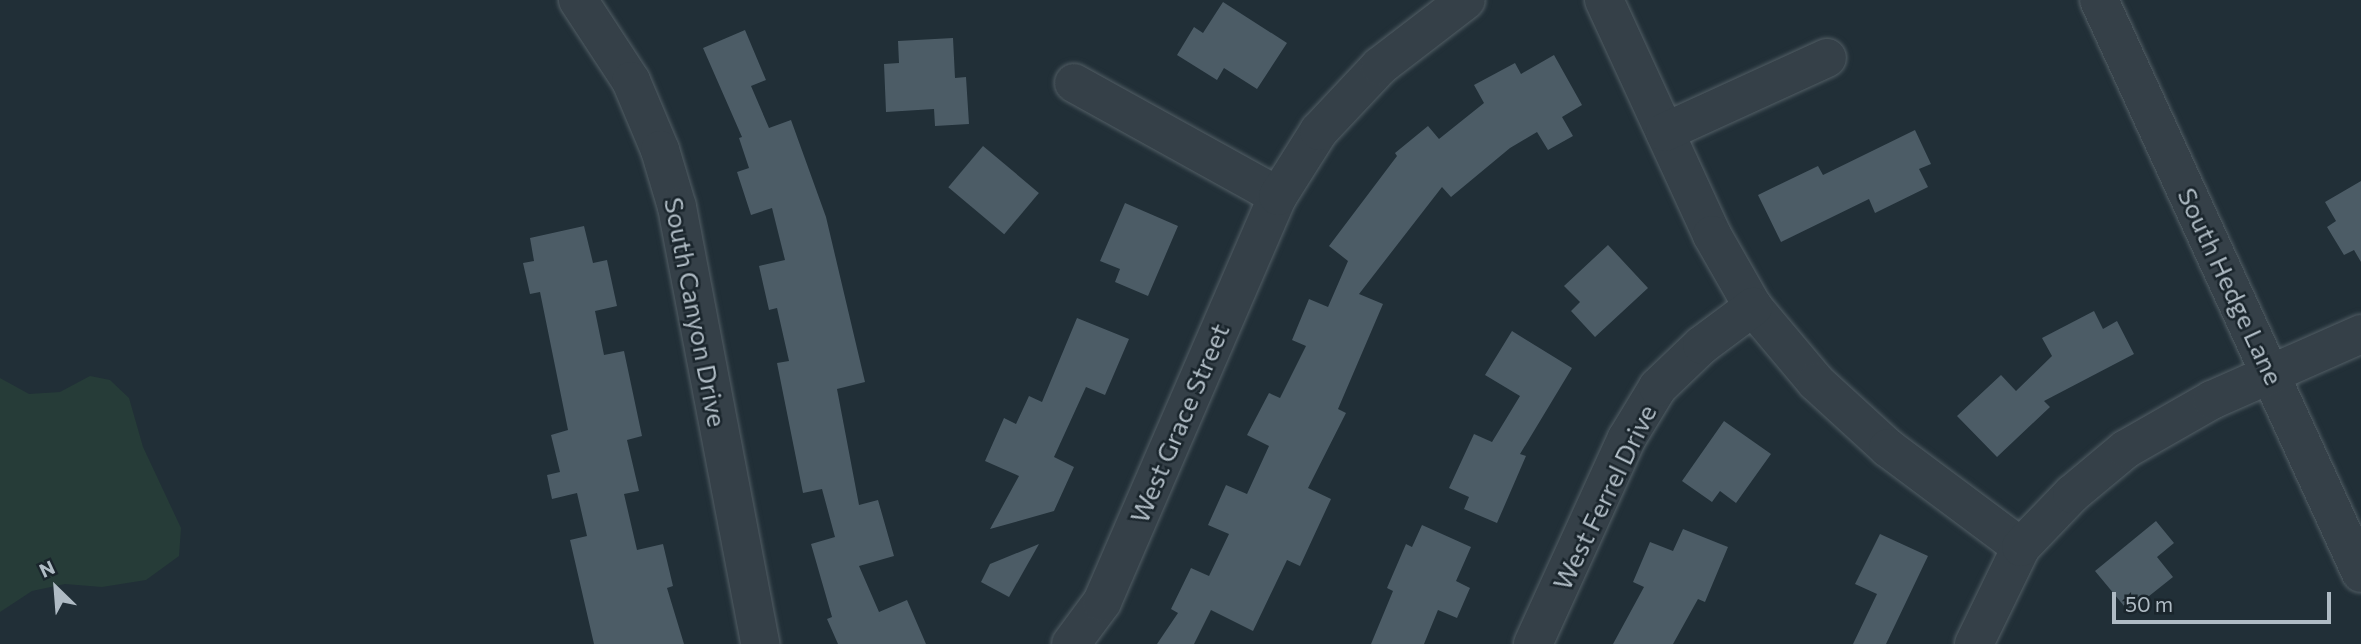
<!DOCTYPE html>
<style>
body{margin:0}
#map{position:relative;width:2361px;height:644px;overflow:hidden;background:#212f37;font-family:Commissioner,sans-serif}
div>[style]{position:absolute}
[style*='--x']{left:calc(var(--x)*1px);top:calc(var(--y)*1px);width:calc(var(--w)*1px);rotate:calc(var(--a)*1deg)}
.green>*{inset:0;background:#263c38}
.building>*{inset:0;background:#4c5c66;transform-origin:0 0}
.roads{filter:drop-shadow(0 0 2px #525e65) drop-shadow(0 0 2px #525e65)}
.minor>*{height:38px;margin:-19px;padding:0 19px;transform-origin:19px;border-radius:19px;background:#354048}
span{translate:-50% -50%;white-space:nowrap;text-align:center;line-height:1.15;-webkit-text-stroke:5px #1a252c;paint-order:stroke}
.street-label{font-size:26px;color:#afbbc4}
.north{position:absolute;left:21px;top:553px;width:70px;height:70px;-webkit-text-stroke:5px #1a252c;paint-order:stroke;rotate:335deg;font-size:19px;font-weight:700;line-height:28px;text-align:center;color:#afbbc4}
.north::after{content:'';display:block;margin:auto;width:24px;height:32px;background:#afbbc4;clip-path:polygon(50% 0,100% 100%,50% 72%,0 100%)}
.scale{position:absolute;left:2112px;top:592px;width:219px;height:32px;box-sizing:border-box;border:4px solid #afbbc4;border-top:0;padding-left:9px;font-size:21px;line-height:24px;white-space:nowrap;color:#afbbc4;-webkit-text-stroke:5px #1a252c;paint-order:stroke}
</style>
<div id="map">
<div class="green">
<div style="clip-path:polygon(90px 376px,110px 380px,129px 398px,143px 447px,181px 528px,179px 556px,146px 580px,102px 587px,65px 584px,32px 591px,0 612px,0 378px,29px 394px,60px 392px)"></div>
</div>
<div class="building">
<div style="clip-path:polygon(1223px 2px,1287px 43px,1257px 89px,1224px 68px,1217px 80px,1177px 55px,1194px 27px,1203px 33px)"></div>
<div style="clip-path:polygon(745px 30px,766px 80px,751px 86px,769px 128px,791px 120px,826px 217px,865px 382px,837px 389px,859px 505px,878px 500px,894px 556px,859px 566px,879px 612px,907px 600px,926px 644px,838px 644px,827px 619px,832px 617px,811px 544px,835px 537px,822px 489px,803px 493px,777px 363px,789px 361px,777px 308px,769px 310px,759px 266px,785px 260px,772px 208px,751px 215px,737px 172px,749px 168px,739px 138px,742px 137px,703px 48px)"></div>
<div style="clip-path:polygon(953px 38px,955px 78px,966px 77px,969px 124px,935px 126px,934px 109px,886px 112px,884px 64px,899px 63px,898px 41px)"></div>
<div style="clip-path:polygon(1554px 55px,1582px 105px,1562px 117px,1573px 136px,1548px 150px,1537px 132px,1510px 148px,1451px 197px,1442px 187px,1359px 294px,1383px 304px,1338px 409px,1346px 413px,1308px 488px,1331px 499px,1300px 566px,1287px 560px,1253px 631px,1211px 610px,1194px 644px,1157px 644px,1178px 613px,1171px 609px,1191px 568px,1209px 576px,1229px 534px,1208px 525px,1226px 485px,1247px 494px,1269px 446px,1247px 435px,1269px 393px,1280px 398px,1306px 346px,1292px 340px,1309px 299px,1328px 307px,1348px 261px,1329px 246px,1397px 156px,1395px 153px,1428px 126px,1439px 139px,1484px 103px,1474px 85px,1515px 63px,1521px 74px)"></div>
<div style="clip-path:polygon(1915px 130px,1931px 164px,1919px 169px,1928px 187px,1875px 213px,1869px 199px,1781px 242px,1758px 195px,1818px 166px,1823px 175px)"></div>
<div style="left:983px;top:146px;width:73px;height:54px;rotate:40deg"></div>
<div style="clip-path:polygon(2361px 181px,2361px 262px,2354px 250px,2344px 255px,2327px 227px,2336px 221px,2325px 202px)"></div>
<div style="clip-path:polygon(1125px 203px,1178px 226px,1148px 296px,1115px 282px,1120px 269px,1100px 261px)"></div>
<div style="clip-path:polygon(584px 226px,593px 263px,607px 260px,617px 306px,595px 311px,604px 355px,624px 351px,642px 436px,627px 440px,639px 491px,624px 494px,637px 550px,663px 544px,673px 586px,667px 588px,684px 644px,594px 644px,570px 540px,587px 536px,577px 493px,552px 499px,547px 475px,560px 472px,551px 435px,568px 430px,540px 292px,530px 294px,523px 263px,534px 261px,530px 238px)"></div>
<div style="clip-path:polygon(1608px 245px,1648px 288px,1595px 337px,1571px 311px,1580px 302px,1564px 286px)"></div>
<div style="clip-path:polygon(2094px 311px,2103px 329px,2117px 321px,2134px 354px,2044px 401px,2050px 407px,1997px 457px,1957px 416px,2001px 375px,2016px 391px,2052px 356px,2042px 338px)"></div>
<div style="clip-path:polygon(1077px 318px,1129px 339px,1105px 395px,1086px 387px,1054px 457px,1074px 467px,1054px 511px,990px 529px,1019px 476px,985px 461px,1004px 418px,1016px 424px,1029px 396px,1042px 402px)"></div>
<div style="clip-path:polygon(1512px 331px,1572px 368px,1520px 454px,1526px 456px,1497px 523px,1464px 509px,1469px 497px,1449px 488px,1474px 434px,1492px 442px,1520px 396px,1485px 375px)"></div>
<div style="clip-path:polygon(1724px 421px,1771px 454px,1736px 503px,1720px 491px,1712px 502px,1682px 481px)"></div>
<div style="clip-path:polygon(2156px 521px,2174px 543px,2157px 557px,2173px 577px,2129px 612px,2095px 571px)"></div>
<div style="clip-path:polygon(1422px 525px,1471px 547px,1456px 581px,1470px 588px,1457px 618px,1438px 610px,1424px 644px,1371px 644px,1393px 591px,1387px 588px,1406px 544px,1412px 547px)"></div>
<div style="clip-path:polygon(1683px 529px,1728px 547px,1705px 602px,1698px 599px,1673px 644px,1613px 644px,1644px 587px,1633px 582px,1650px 542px,1673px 551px)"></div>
<div style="clip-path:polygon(1880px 534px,1928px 556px,1886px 644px,1853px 644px,1877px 594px,1855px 584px)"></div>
<div style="clip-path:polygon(1039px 544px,1009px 597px,981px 582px,990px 564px)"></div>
</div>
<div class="roads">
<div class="minor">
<div style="--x:578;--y:0;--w:97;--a:56.8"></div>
<div style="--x:631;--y:81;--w:75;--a:67.2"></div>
<div style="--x:660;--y:150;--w:59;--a:73.4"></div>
<div style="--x:677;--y:207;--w:445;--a:79.2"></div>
<div style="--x:1604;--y:0;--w:259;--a:65.3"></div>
<div style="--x:1712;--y:235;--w:83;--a:60.3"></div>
<div style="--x:1753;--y:307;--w:98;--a:50"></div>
<div style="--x:1816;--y:382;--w:98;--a:42.5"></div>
<div style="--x:1888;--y:448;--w:166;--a:36.7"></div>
<div style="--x:2099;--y:0;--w:630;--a:65.43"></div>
<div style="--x:1074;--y:83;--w:233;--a:29"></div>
<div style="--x:1665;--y:132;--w:178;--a:-24.6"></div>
<div style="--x:1071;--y:644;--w:52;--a:-53.6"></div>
<div style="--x:1102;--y:602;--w:443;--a:-66.6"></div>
<div style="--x:1278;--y:196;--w:77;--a:-57.8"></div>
<div style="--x:1319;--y:131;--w:89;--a:-46.8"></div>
<div style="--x:1380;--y:66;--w:108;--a:-37.5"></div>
<div style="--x:1533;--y:644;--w:226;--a:-65.5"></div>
<div style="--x:1627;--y:438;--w:60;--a:-58.7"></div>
<div style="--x:1658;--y:387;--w:61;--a:-43.7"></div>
<div style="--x:1702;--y:345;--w:64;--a:-36.7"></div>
<div style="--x:1974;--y:644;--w:108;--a:-64.1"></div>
<div style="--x:2021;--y:547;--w:74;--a:-46.1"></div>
<div style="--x:2072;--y:494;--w:70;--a:-39.8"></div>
<div style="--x:2126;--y:449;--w:99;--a:-29.7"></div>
<div style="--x:2212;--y:400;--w:163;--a:-23.9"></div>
</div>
</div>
<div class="street-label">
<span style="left:2231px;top:286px;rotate:65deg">South Hedge Lane</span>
<span style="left:696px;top:312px;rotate:79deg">South Canyon Drive</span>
<span style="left:1179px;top:423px;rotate:-67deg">West Grace Street</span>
<span style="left:1604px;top:497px;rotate:-64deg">West Ferrel Drive</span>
</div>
<div class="north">N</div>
<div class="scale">50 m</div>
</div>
